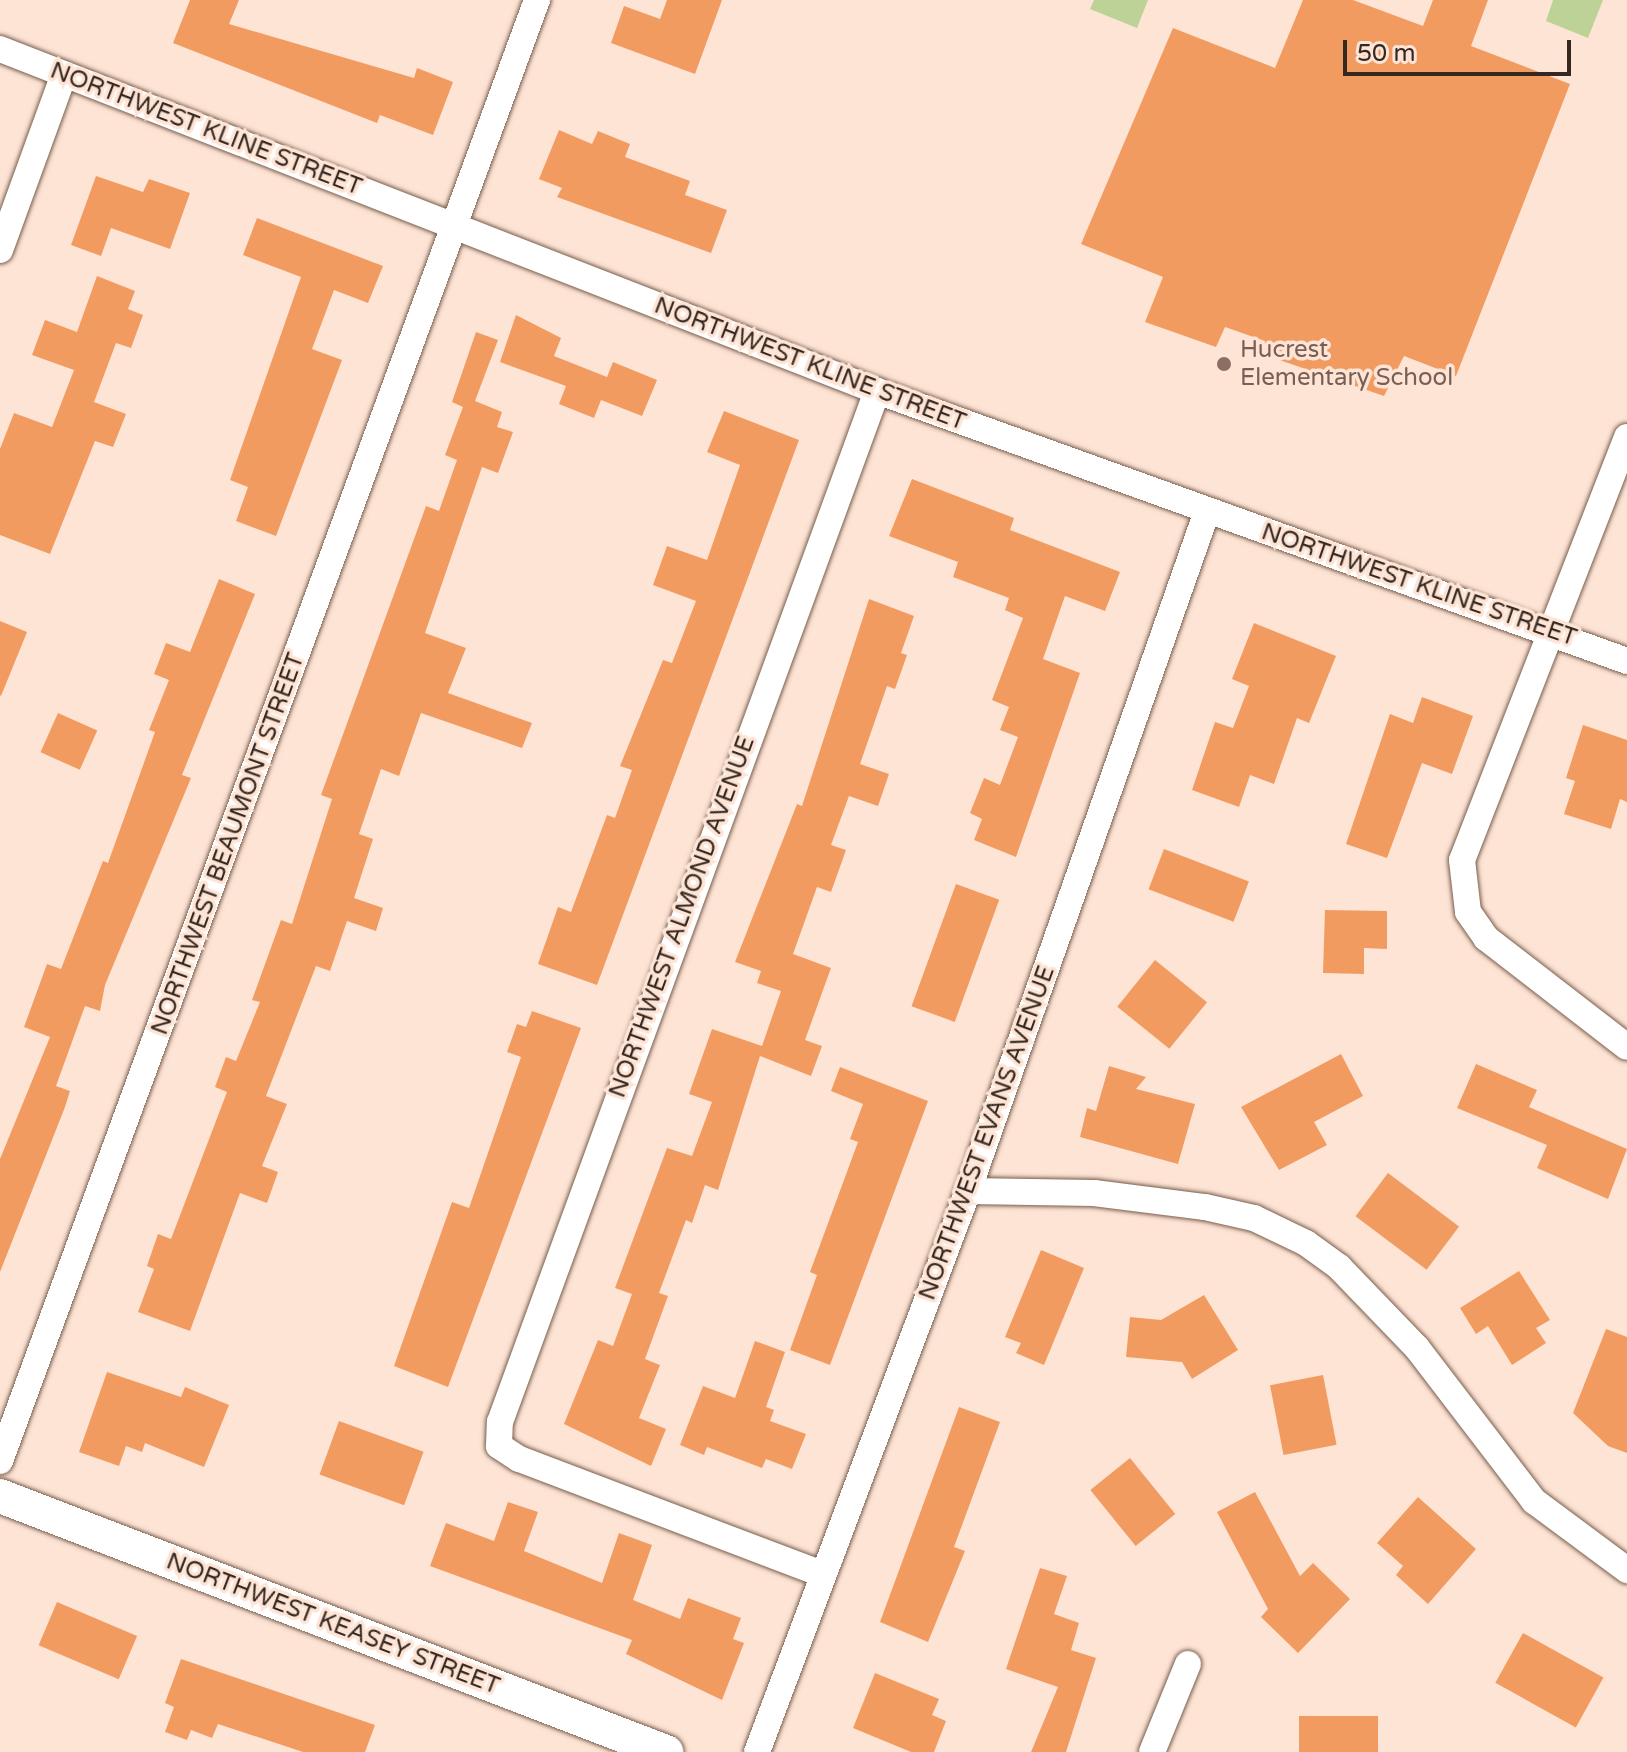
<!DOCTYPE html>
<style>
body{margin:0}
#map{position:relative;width:1627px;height:1752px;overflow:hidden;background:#fee4d5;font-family:"Varela Round",sans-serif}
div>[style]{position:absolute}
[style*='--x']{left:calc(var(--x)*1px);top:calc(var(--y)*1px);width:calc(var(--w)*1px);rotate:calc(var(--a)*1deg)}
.green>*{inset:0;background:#bcd297}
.building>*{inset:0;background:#f29b61;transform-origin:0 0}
.roads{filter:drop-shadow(0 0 2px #785d4c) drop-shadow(0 0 2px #785d4c)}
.minor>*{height:26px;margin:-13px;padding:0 13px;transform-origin:13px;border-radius:13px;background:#fff}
.tertiary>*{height:34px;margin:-17px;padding:0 17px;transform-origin:17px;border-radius:17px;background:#fff}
.dots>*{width:22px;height:22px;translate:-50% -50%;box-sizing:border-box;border:4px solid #fee4d5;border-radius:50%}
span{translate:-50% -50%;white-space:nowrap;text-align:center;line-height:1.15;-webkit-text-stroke:7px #fee4d5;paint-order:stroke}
.street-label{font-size:24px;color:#342821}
.education-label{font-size:24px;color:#785e54}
.left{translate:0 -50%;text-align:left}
.scale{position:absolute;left:1343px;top:40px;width:228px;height:36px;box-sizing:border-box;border:4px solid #342821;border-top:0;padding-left:10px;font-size:24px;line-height:28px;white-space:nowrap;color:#342821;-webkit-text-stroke:6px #fee4d5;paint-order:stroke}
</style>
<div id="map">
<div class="green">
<div style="clip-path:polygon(1094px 0,1148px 0,1137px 28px,1090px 9px)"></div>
<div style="clip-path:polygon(1553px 0,1603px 0,1588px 38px,1546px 21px)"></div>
</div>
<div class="building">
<div style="clip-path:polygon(190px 0,239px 0,229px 24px,414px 78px,417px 68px,453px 82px,433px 135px,380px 115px,377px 123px,173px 43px)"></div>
<div style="clip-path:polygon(667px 0,722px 0,695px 74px,611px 43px,624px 6px,660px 19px)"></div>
<div style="clip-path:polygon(1303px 0,1353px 0,1423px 26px,1433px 0,1488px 0,1471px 46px,1570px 84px,1456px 376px,1404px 356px,1384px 396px,1262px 354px,1265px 341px,1225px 327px,1216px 347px,1145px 322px,1163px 277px,1081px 244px,1173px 28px,1275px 68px)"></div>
<div style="clip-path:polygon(559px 130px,592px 144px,598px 131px,630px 144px,625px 157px,690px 181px,685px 195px,727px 210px,711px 253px,557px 197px,562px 188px,539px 179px)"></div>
<div style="clip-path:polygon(96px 176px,143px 192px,149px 179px,190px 193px,170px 249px,111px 228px,101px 256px,71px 245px)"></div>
<div style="clip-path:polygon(257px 218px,383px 266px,368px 303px,334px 290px,312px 349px,342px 360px,276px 536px,236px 521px,248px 487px,230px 480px,301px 277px,243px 255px)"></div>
<div style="clip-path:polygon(97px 276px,135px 291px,128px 309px,143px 315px,131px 348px,116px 343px,94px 402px,126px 414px,113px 447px,95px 441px,50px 554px,0 535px,0 449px,14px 413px,52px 427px,74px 370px,32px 355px,45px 320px,77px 332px)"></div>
<div style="clip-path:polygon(516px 315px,561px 338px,554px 356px,607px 377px,613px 362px,657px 380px,642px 416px,601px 400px,594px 418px,559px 404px,566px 386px,500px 362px)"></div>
<div style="clip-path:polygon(476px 332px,498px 340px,475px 401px,502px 412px,497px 427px,513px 432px,498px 473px,482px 467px,425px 633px,466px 648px,448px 693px,532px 723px,522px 748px,421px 713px,399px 776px,381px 769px,359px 834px,373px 839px,354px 898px,383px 908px,376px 931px,347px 921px,330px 971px,316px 966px,266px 1096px,287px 1104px,262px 1166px,278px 1172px,267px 1203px,240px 1193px,190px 1331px,138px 1312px,154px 1269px,147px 1266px,158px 1234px,171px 1239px,227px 1092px,215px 1087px,226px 1057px,236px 1061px,260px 1002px,252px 1000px,281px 920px,292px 924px,332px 799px,321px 795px,426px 506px,439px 511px,457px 460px,445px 455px,463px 407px,452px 402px)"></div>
<div style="clip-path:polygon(724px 411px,799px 440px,597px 985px,538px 964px,558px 907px,571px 912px,607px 815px,615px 818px,632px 770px,620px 766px,663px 660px,672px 663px,696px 601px,653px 585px,667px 546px,707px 560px,740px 465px,707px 452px)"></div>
<div style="clip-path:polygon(912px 479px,1014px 518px,1010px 530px,1120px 572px,1105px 611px,1065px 596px,1043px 659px,1080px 673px,1016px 857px,974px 840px,982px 819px,970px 813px,984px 778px,1000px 785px,1018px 737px,1000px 730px,1009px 707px,992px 700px,1023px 618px,1005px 610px,1009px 598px,953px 577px,958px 562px,889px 536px)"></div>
<div style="clip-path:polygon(219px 579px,255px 594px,182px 775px,191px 778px,105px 985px,100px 1011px,85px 1006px,56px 1086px,70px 1091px,65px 1107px,0 1272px,0 1159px,50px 1037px,24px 1027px,47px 964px,61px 969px,103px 861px,108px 863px,155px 732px,149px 730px,169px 680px,154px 674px,166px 643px,190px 652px)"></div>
<div style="clip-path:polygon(869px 599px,914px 616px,901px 653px,907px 655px,895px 689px,887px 686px,860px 764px,889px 774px,878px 806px,849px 796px,831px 845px,846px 850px,831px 892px,817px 887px,793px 954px,831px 968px,805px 1040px,822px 1046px,811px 1076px,760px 1056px,718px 1190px,705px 1185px,692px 1223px,686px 1220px,659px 1293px,668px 1296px,645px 1359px,660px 1365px,639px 1418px,666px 1429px,651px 1466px,564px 1424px,598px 1340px,613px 1346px,632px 1294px,615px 1288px,667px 1148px,692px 1156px,712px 1102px,689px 1094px,712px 1029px,762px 1046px,781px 991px,757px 983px,761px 971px,735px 962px,797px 804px,802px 806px)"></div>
<div style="clip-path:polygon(0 621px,27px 632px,1px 696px,0 695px)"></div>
<div style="clip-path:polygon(1254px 623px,1336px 656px,1309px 723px,1297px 718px,1274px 784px,1250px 775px,1239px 807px,1192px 790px,1215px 722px,1233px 728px,1249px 686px,1232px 679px)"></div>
<div style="clip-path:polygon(1422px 697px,1473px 716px,1452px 774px,1422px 763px,1387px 858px,1346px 844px,1390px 714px,1413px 723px)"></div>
<div style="left:58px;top:713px;width:43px;height:43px;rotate:24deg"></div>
<div style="clip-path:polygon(1583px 725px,1627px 740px,1627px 802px,1620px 799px,1611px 829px,1564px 814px,1575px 781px,1566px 778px)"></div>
<div style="left:1164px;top:849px;width:91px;height:43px;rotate:21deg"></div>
<div style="left:956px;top:884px;width:46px;height:130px;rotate:20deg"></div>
<div style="clip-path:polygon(1325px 910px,1387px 911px,1387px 949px,1364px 948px,1364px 974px,1323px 973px)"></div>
<div style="left:1155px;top:960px;width:67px;height:60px;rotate:39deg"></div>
<div style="clip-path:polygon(532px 1011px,581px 1028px,448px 1387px,394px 1366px,452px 1202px,469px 1208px,521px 1057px,507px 1052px,517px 1024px,526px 1027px)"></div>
<div style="clip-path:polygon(1341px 1054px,1363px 1096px,1314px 1122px,1327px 1145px,1279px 1170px,1241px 1107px)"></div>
<div style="clip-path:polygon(1476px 1064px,1537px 1090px,1529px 1107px,1627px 1149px,1608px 1199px,1537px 1168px,1547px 1145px,1457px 1108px)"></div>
<div style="clip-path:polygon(1109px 1066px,1146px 1077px,1136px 1089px,1195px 1104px,1178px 1164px,1080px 1137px,1087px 1108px,1096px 1111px)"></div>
<div style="clip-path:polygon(840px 1067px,928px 1101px,830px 1365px,790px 1350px,817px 1275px,810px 1272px,858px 1142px,850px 1139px,863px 1104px,831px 1091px)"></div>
<div style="left:1388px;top:1173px;width:89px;height:54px;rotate:37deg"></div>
<div style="clip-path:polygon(1041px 1250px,1084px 1268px,1044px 1365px,1016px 1353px,1021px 1343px,1005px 1337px)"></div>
<div style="clip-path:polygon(1519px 1271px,1550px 1320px,1536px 1328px,1546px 1343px,1512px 1365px,1488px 1326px,1476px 1334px,1460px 1308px)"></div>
<div style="clip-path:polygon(1204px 1295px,1238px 1350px,1192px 1379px,1182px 1362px,1126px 1357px,1130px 1317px,1161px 1320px)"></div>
<div style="clip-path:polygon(1606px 1329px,1627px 1337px,1627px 1453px,1608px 1446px,1573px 1413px)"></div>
<div style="clip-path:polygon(755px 1341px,785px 1352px,766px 1407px,774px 1410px,770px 1421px,806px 1434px,792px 1469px,766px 1459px,762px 1468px,707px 1447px,704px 1455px,680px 1445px,703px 1386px,735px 1398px)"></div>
<div style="clip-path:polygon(107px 1372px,181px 1397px,185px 1387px,229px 1405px,204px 1467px,145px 1443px,142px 1452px,126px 1446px,119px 1466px,79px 1452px)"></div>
<div style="left:1323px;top:1375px;width:71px;height:54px;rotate:79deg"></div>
<div style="clip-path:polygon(959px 1407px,1000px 1422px,954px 1547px,965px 1551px,928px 1642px,880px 1622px)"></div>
<div style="left:339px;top:1421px;width:90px;height:57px;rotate:20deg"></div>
<div style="left:1130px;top:1458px;width:72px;height:51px;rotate:51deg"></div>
<div style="clip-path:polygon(1255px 1492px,1300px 1576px,1313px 1563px,1350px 1599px,1298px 1653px,1261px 1617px,1268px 1609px,1217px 1512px)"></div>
<div style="clip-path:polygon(1418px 1497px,1476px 1549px,1428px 1604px,1396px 1575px,1403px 1566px,1377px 1543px)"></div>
<div style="clip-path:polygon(508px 1502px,538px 1512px,524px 1551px,602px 1583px,619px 1533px,652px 1545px,633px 1600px,680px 1619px,688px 1598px,741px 1618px,733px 1639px,744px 1643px,722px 1700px,626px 1654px,632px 1640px,430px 1566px,446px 1523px,494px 1541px)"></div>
<div style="clip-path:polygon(1040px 1568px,1067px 1576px,1054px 1614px,1079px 1623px,1071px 1650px,1096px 1658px,1066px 1752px,1031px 1752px,1058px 1687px,1006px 1669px)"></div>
<div style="left:57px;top:1602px;width:87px;height:47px;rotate:23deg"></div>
<div style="left:1523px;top:1633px;width:92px;height:57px;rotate:29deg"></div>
<div style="clip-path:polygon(181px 1659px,375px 1725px,365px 1752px,303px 1752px,218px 1724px,212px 1738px,191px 1730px,187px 1740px,165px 1732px,174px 1707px,165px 1703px)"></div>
<div style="clip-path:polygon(875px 1673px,939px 1699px,932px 1715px,946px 1721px,934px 1752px,911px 1752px,853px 1728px)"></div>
<div style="left:1299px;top:1716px;width:79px;height:36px"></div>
</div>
<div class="roads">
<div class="minor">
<div style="--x:0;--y:49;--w:941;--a:21.3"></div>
<div style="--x:877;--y:391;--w:797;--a:19.8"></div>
<div style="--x:0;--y:250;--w:187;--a:-70"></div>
<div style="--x:1627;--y:437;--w:454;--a:111.3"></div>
<div style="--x:1462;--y:860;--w:52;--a:83.4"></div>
<div style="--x:1468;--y:912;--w:32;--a:55"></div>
<div style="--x:1486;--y:938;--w:178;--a:37.7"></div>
<div style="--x:968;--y:1191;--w:126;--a:0.9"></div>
<div style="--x:1094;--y:1193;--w:112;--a:7.2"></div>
<div style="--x:1205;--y:1207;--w:50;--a:12.7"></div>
<div style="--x:1254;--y:1218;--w:58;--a:25.7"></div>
<div style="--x:1306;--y:1243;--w:41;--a:36"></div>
<div style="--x:1339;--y:1267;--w:112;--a:46.1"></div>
<div style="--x:1417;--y:1348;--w:193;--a:52.6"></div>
<div style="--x:1534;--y:1501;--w:116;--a:36.6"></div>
<div style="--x:0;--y:1461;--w:1557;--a:-69.82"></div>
<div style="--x:822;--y:1574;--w:324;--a:-159.2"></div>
<div style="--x:519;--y:1459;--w:24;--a:-147"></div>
<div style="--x:499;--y:1446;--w:24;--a:-88"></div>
<div style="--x:500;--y:1422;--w:1098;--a:-69.91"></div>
<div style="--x:757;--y:1752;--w:599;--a:-69.39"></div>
<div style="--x:968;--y:1191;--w:721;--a:-70.63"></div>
<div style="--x:1152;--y:1752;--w:95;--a:-67.8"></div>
</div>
<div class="tertiary">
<div style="--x:0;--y:1496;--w:714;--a:21.03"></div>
</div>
</div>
<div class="dots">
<div style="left:1224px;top:364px;background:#8d6e63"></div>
</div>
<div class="street-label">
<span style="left:206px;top:129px;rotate:21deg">NORTHWEST KLINE STREET</span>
<span style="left:810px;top:364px;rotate:21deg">NORTHWEST KLINE STREET</span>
<span style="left:1419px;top:585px;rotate:19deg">NORTHWEST KLINE STREET</span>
<span style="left:228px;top:844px;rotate:-70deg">NORTHWEST BEAUMONT STREET</span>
<span style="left:682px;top:917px;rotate:-70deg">NORTHWEST ALMOND AVENUE</span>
<span style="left:987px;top:1133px;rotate:-70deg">NORTHWEST EVANS AVENUE</span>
<span style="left:333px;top:1624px;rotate:21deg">NORTHWEST KEASEY STREET</span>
</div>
<div class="education-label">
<span class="left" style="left:1240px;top:364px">Hucrest<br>Elementary School</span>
</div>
<div class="scale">50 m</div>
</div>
